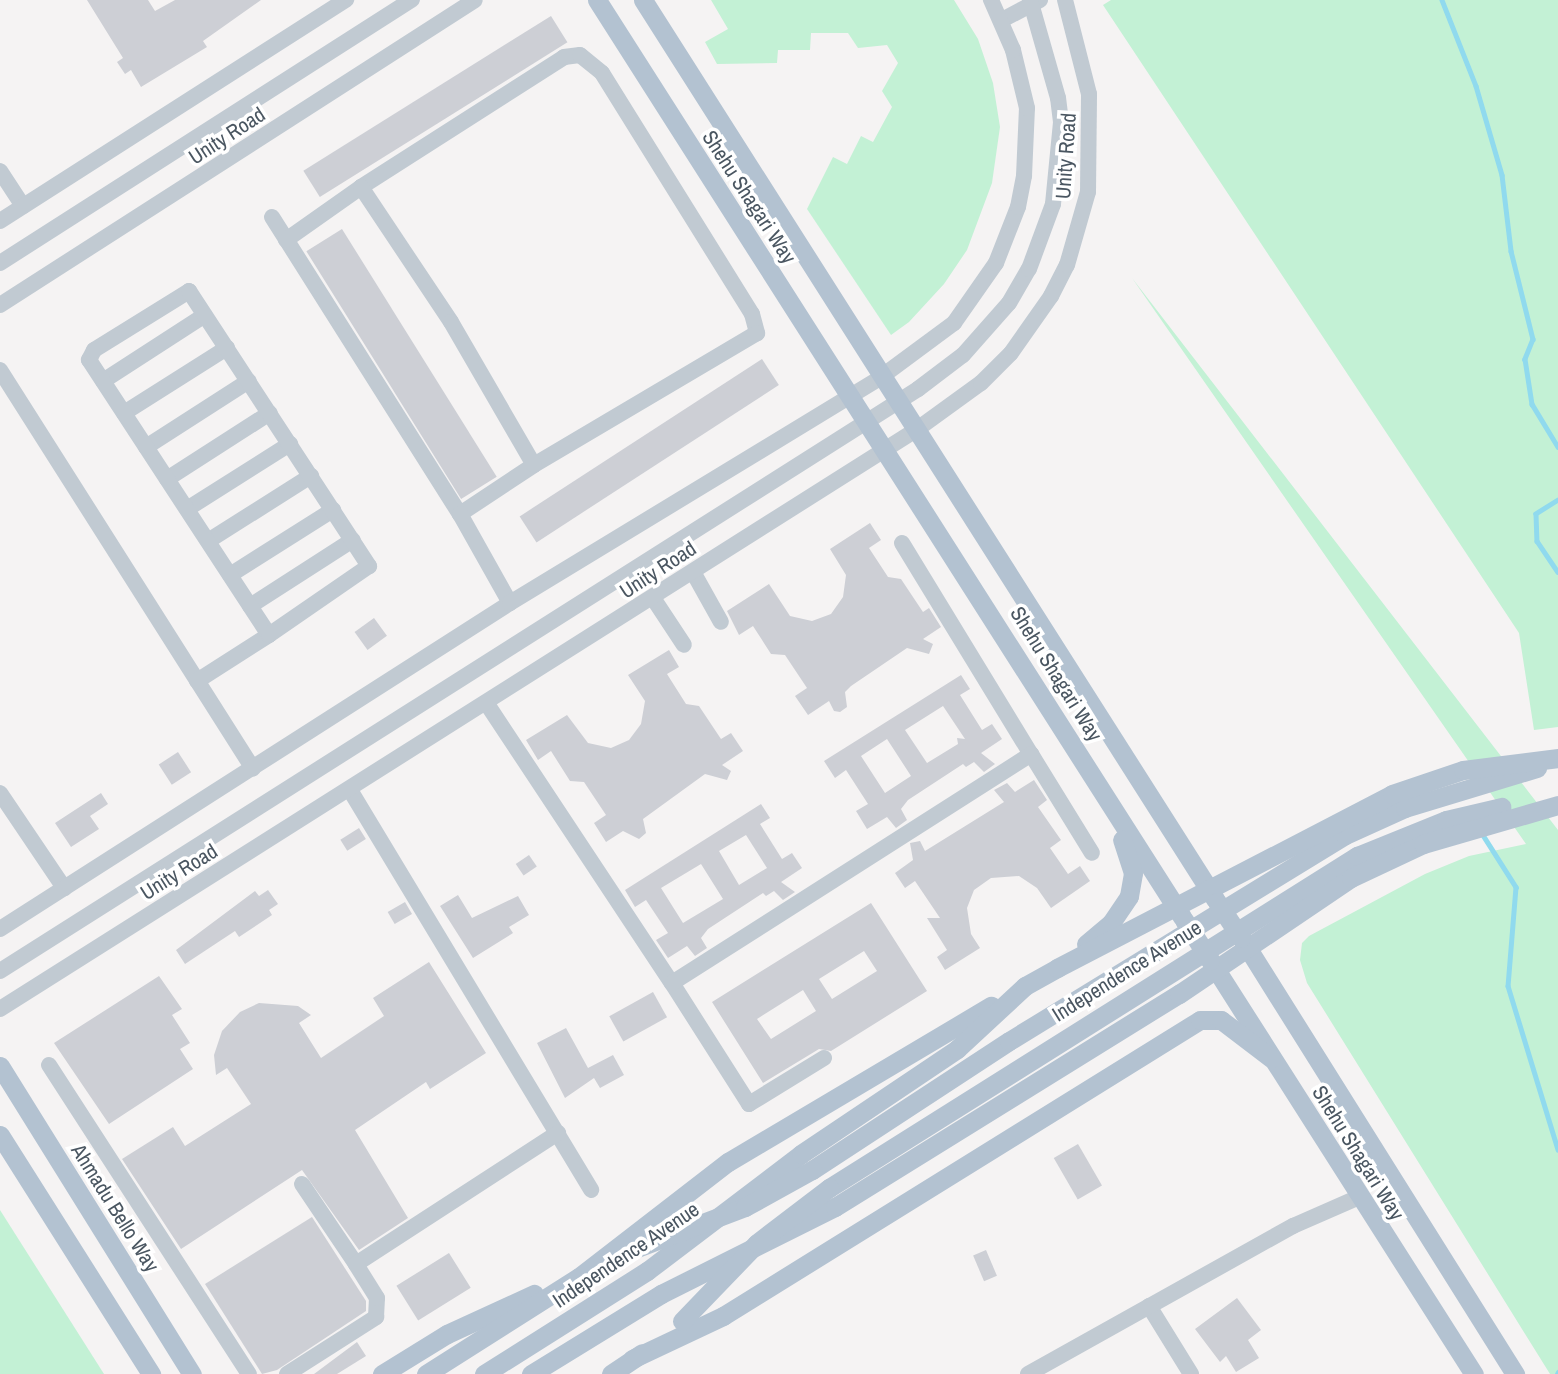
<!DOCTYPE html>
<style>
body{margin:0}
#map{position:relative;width:1558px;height:1374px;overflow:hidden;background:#f5f3f3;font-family:"Archivo Narrow",sans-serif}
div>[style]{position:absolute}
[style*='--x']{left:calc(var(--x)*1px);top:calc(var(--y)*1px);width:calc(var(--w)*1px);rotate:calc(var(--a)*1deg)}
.green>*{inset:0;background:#c3f1d5}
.stream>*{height:4.5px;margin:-2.25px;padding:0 2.25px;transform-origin:2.25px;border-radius:2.25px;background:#90daee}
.building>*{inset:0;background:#cdcfd5;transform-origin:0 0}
.minor>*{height:16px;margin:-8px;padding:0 8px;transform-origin:8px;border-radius:8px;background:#c1cad2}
.major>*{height:19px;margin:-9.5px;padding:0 9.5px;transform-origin:9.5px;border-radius:9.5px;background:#b3c2d1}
.major-bridge>*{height:19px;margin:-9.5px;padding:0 9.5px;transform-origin:9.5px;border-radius:9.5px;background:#b3c2d1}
span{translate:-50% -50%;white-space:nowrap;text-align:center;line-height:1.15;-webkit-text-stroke:7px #fff;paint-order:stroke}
.street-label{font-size:21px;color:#4a5661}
</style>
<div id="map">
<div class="green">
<div style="clip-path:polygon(711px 0,954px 0,978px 39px,993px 83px,1000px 127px,992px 183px,967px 250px,944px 284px,909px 322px,891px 335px,807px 209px,833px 157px,847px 164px,861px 136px,873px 142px,892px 107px,882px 91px,898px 63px,887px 45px,858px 48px,848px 33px,811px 33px,810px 50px,778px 50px,777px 63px,717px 64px,705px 42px,728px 29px)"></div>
<div style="clip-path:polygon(1111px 0,1558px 0,1558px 727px,1534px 730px,1519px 633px,1103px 5px)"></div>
<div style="clip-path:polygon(1132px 278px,1558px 830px,1558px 1374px,1550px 1374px,1307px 983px,1300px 960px,1302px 943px,1309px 936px,1425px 874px,1469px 856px,1526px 844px)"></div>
<div style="clip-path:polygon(0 1210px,104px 1374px,0 1374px)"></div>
</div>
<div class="stream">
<div style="--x:1442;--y:0;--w:92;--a:68.4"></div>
<div style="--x:1476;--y:86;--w:93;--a:73.7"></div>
<div style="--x:1502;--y:175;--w:77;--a:83.2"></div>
<div style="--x:1511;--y:251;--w:91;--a:76"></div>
<div style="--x:1533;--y:339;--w:22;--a:112"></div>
<div style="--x:1525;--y:359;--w:46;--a:81.2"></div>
<div style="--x:1532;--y:404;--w:50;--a:58.8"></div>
<div style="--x:1558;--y:500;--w:26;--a:148"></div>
<div style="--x:1536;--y:514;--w:27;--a:88"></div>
<div style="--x:1537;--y:541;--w:37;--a:56"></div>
<div style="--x:1483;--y:835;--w:62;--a:57.6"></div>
<div style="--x:1516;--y:887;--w:99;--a:94.6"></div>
<div style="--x:1508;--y:986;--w:171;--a:73"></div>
<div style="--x:1557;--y:1374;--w:2;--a:-63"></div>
</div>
<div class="building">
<div style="clip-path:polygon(87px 0,148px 0,155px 11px,175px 0,261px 0,203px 41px,207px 47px,141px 87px,131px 70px,125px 74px,117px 62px,123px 58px)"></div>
<div style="left:551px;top:16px;width:31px;height:292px;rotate:58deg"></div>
<div style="left:342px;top:229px;width:292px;height:42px;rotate:58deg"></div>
<div style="left:762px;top:359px;width:31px;height:289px;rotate:57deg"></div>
<div style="clip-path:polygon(870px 523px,881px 540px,869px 548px,888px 577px,901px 579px,923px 612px,929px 608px,941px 627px,923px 639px,933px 644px,929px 654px,907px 648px,851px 686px,845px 692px,847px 707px,840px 712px,834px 711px,829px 701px,808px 715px,795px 696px,807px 688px,785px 655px,771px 654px,753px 626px,739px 635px,727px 611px,769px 584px,790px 616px,812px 621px,831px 614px,843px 597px,846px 575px,830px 549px)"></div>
<div style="left:374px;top:618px;width:22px;height:24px;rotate:54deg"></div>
<div style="clip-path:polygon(669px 650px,679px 667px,667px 674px,686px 704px,699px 706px,721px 739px,731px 733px,743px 751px,722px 765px,731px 771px,727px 780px,705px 774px,643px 819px,646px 833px,639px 839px,623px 831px,606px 842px,594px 823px,606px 815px,584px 782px,570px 781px,551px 751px,538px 760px,526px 740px,567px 715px,588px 743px,611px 748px,629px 740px,641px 724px,645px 701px,628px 675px)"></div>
<div style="clip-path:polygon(evenodd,961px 675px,970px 689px,960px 695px,982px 730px,992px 724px,1002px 739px,981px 753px,995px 764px,984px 772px,974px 762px,966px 767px,963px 764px,908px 800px,901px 809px,907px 820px,896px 828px,887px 817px,867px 829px,856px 811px,868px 804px,846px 770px,835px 778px,824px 761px,961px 675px,943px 706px,965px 739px,957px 738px,958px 744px,927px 763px,905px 730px,943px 706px,961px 675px,887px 739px,911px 776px,885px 793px,861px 756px,887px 739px)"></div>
<div style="left:178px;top:752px;width:24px;height:23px;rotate:57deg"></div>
<div style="clip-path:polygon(1034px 780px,1047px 800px,1038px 807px,1061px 840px,1050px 848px,1068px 874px,1080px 866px,1090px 881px,1051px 908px,1037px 888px,1019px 876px,991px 878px,974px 890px,967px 908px,971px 934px,980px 948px,945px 970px,937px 957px,947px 950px,927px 918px,940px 918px,915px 881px,905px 888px,895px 873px,913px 860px,910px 843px,920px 841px,925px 851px,1004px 802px,994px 790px,1007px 783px,1015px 792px)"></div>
<div style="clip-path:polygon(101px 793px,108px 804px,90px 816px,99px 829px,71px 847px,55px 823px)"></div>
<div style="clip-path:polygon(evenodd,761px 804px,770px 818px,760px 824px,782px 859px,792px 853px,802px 868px,781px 882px,795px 892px,783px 900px,774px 891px,766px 896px,763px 893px,708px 929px,701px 938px,707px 948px,695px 956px,687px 946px,668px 958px,656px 940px,668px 933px,646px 900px,635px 907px,625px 890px,761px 804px,746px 835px,767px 868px,739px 885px,719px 851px,746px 835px,761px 804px,701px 864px,723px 899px,683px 923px,661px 888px,701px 864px)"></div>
<div style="left:359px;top:828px;width:13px;height:22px;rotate:58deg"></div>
<div style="left:529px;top:855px;width:14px;height:16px;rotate:56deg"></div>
<div style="clip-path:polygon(268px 890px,278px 904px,269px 910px,272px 915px,239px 937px,235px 931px,185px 964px,176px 950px,255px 891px,259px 896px)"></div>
<div style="clip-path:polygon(458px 895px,472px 918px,518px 896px,529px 915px,509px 927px,513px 933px,473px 958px,440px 906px)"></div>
<div style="left:405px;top:902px;width:14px;height:20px;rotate:60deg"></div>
<div style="clip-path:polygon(evenodd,871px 903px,927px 991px,831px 1051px,819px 1049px,763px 1083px,712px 1002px,871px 903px,864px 951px,877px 971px,832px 999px,819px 979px,864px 951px,871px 903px,803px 990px,816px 1011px,771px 1039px,757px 1019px,803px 990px)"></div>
<div style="clip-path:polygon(429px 962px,486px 1053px,430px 1089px,426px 1082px,355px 1130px,408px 1218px,359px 1250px,302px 1170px,181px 1249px,122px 1159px,173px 1127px,185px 1146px,251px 1104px,227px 1068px,216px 1075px,214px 1055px,222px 1031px,240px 1012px,259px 1003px,298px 1006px,311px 1015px,299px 1023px,321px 1058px,384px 1016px,373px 998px)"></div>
<div style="clip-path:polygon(159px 976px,182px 1009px,172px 1015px,190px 1043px,180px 1049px,193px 1069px,109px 1124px,54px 1043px)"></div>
<div style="left:653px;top:992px;width:29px;height:50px;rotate:61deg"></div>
<div style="clip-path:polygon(566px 1028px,588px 1068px,613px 1055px,624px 1075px,600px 1088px,594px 1078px,565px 1098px,537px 1043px)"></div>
<div style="left:1078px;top:1144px;width:48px;height:28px;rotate:60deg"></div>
<div style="clip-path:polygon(312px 1217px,366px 1301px,366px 1311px,277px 1370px,262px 1374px,205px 1284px)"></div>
<div style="left:986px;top:1250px;width:28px;height:14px;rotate:67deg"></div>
<div style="left:449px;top:1253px;width:41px;height:62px;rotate:58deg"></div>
<div style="clip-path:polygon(1237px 1298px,1261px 1330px,1248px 1340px,1259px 1358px,1236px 1372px,1226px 1356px,1220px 1362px,1195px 1329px)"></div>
<div style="clip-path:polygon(357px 1342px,366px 1356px,337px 1374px,314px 1374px)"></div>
</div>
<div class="minor">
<div style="--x:1002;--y:20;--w:43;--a:-27.8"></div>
<div style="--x:0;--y:171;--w:42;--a:56.7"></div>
<div style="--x:361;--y:187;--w:241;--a:-32.6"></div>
<div style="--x:564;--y:57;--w:16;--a:-7"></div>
<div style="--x:580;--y:55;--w:28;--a:39"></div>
<div style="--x:602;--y:73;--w:284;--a:58.1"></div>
<div style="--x:752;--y:314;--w:20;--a:75"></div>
<div style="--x:757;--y:333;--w:259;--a:149.4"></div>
<div style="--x:534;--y:465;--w:89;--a:146.5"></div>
<div style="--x:272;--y:217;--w:352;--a:57.7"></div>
<div style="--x:460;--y:514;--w:102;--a:60.7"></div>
<div style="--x:0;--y:221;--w:411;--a:-32.6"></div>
<div style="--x:286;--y:240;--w:92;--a:-35.2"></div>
<div style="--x:361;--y:187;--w:162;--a:56.3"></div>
<div style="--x:451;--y:322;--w:165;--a:59.9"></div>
<div style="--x:0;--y:263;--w:489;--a:-32.6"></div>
<div style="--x:0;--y:305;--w:564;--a:-32.7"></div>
<div style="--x:0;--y:370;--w:472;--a:57.6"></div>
<div style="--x:103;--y:381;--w:121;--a:-32.9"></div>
<div style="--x:124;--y:413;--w:122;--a:-32.3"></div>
<div style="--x:146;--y:447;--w:122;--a:-32.7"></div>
<div style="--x:167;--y:479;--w:122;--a:-32.7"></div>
<div style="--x:187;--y:509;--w:122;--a:-32.3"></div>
<div style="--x:208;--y:541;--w:122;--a:-32.3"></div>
<div style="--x:902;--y:543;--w:247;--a:58.6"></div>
<div style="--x:693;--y:572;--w:57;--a:60.8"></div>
<div style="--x:230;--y:575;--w:122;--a:-32.3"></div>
<div style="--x:653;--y:598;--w:56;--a:56.6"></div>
<div style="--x:250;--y:606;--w:122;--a:-32.7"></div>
<div style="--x:197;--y:681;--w:85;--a:-32.6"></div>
<div style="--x:269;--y:635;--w:329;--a:-123.2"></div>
<div style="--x:89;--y:360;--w:11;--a:-63"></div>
<div style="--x:94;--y:350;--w:112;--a:-31.8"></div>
<div style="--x:189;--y:291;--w:329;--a:56.8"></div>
<div style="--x:369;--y:566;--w:121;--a:145.4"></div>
<div style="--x:487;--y:704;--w:335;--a:56.5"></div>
<div style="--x:350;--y:790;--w:467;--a:58.9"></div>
<div style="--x:0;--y:793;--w:115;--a:56"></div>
<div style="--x:0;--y:929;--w:605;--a:-32.59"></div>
<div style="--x:510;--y:603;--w:434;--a:-31.3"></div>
<div style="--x:881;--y:377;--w:91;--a:-36.5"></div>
<div style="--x:954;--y:323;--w:73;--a:-55"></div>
<div style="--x:996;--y:263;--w:60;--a:-68.6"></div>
<div style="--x:1018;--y:207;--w:32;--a:-79"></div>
<div style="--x:1024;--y:176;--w:68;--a:-87.5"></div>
<div style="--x:1027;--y:108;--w:60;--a:-103.6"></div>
<div style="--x:1013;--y:50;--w:55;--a:-113.7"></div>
<div style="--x:0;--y:971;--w:1087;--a:-32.37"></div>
<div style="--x:918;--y:389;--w:56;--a:-37.1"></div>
<div style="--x:963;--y:355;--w:69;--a:-48.5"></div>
<div style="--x:1009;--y:303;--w:39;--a:-60"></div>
<div style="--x:1029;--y:269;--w:69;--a:-69.7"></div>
<div style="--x:1053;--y:204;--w:82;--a:-84.4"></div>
<div style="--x:1061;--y:122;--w:24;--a:-97"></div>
<div style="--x:1058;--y:98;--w:102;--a:-105.9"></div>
<div style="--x:0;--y:1009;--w:1084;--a:-32.3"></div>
<div style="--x:916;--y:430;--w:80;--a:-35.9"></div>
<div style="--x:981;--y:383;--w:42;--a:-45"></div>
<div style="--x:1011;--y:353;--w:70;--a:-54.9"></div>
<div style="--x:1051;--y:296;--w:35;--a:-63"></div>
<div style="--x:1067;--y:265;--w:76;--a:-74"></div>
<div style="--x:1088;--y:192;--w:98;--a:-89.4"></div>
<div style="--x:1089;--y:94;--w:97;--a:-104.3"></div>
<div style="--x:824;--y:1058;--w:88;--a:148.5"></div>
<div style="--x:749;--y:1104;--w:143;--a:-122.5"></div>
<div style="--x:672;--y:983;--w:426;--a:-32.5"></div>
<div style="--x:1031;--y:754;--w:116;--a:58.4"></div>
<div style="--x:49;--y:1065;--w:368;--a:57.1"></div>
<div style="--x:302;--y:1184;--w:97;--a:56"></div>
<div style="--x:356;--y:1264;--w:241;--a:-33"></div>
<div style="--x:1149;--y:1306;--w:80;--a:58.3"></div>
<div style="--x:287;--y:1374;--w:106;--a:-32.6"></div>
<div style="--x:376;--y:1317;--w:19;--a:-87"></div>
<div style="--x:377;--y:1298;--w:40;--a:-122"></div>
<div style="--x:1028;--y:1374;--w:304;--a:-29.2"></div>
<div style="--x:1293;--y:1226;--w:72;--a:-23.7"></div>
</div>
<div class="major">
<div style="--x:597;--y:0;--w:1088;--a:57.46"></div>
<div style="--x:643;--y:0;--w:1066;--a:57.53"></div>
<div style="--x:1242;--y:939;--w:514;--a:57.89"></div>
<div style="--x:1086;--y:944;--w:33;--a:-40"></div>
<div style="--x:1111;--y:923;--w:32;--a:-56"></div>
<div style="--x:1129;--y:896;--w:23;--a:-80"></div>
<div style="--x:1133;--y:873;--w:35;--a:-108"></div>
<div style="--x:1210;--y:960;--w:491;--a:57.5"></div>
<div style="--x:0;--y:1066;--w:363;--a:58.1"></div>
<div style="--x:0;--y:1135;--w:283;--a:57.7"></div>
<div style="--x:812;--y:1170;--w:235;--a:-33.2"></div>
<div style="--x:1009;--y:1041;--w:394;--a:-31.5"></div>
<div style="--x:1345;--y:835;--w:66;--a:-24.2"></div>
<div style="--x:1405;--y:808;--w:138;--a:-16.9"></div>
<div style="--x:829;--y:1188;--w:624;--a:-32.16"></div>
<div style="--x:1357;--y:856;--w:96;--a:-22"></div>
<div style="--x:1446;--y:820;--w:57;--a:-13.3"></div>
<div style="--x:632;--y:1359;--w:101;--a:-25.3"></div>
<div style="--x:723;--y:1316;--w:561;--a:-31.82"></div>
<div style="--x:1200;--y:1020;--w:21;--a:0"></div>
<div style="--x:1221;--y:1020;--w:63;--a:37.2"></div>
<div style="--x:382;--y:1374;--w:76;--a:-31.6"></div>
<div style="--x:447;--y:1334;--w:96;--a:-24.7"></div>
<div style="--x:426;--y:1374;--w:181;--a:-32.4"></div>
<div style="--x:579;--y:1277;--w:188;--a:-37.7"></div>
<div style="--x:728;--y:1162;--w:306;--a:-30.7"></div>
<div style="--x:484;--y:1374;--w:193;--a:-32.3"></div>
<div style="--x:647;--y:1271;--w:193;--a:-37.2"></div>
<div style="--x:801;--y:1154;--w:188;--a:-33.9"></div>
<div style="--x:957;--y:1049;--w:93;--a:-42.8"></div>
<div style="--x:1025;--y:986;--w:37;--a:-29"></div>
<div style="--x:1057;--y:968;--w:377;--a:-27.4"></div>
<div style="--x:1392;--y:794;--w:75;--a:-18.7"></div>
<div style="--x:1463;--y:770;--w:96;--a:-7.2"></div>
<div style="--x:531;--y:1374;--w:153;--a:-31.6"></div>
<div style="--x:661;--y:1294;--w:195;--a:-26.6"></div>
<div style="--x:835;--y:1207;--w:405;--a:-31.8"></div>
<div style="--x:1179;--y:994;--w:207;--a:-34"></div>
<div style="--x:1351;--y:878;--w:80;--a:-25.3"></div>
<div style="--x:1423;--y:844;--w:141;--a:-16.1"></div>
<div style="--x:611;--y:1374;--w:37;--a:-34"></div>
</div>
<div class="major-bridge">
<div style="--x:1217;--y:902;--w:43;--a:56.3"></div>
<div style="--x:1184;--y:920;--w:48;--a:57"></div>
<div style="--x:634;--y:1249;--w:119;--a:-20.7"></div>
<div style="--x:745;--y:1207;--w:77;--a:-28.9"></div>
<div style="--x:682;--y:1321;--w:108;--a:-46.1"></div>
<div style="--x:757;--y:1243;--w:91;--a:-37.4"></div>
</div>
<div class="street-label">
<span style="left:227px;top:136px;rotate:-33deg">Unity Road</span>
<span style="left:1066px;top:156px;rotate:-86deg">Unity Road</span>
<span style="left:749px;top:197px;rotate:57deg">Shehu Shagari Way</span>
<span style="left:658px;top:570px;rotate:-33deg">Unity Road</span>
<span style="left:1056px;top:674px;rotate:58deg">Shehu Shagari Way</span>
<span style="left:179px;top:872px;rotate:-32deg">Unity Road</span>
<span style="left:1127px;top:971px;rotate:-32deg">Independence Avenue</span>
<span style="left:1358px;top:1153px;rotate:58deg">Shehu Shagari Way</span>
<span style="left:115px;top:1208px;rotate:58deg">Ahmadu Bello Way</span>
<span style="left:626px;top:1255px;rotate:-34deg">Independence Avenue</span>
</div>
</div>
